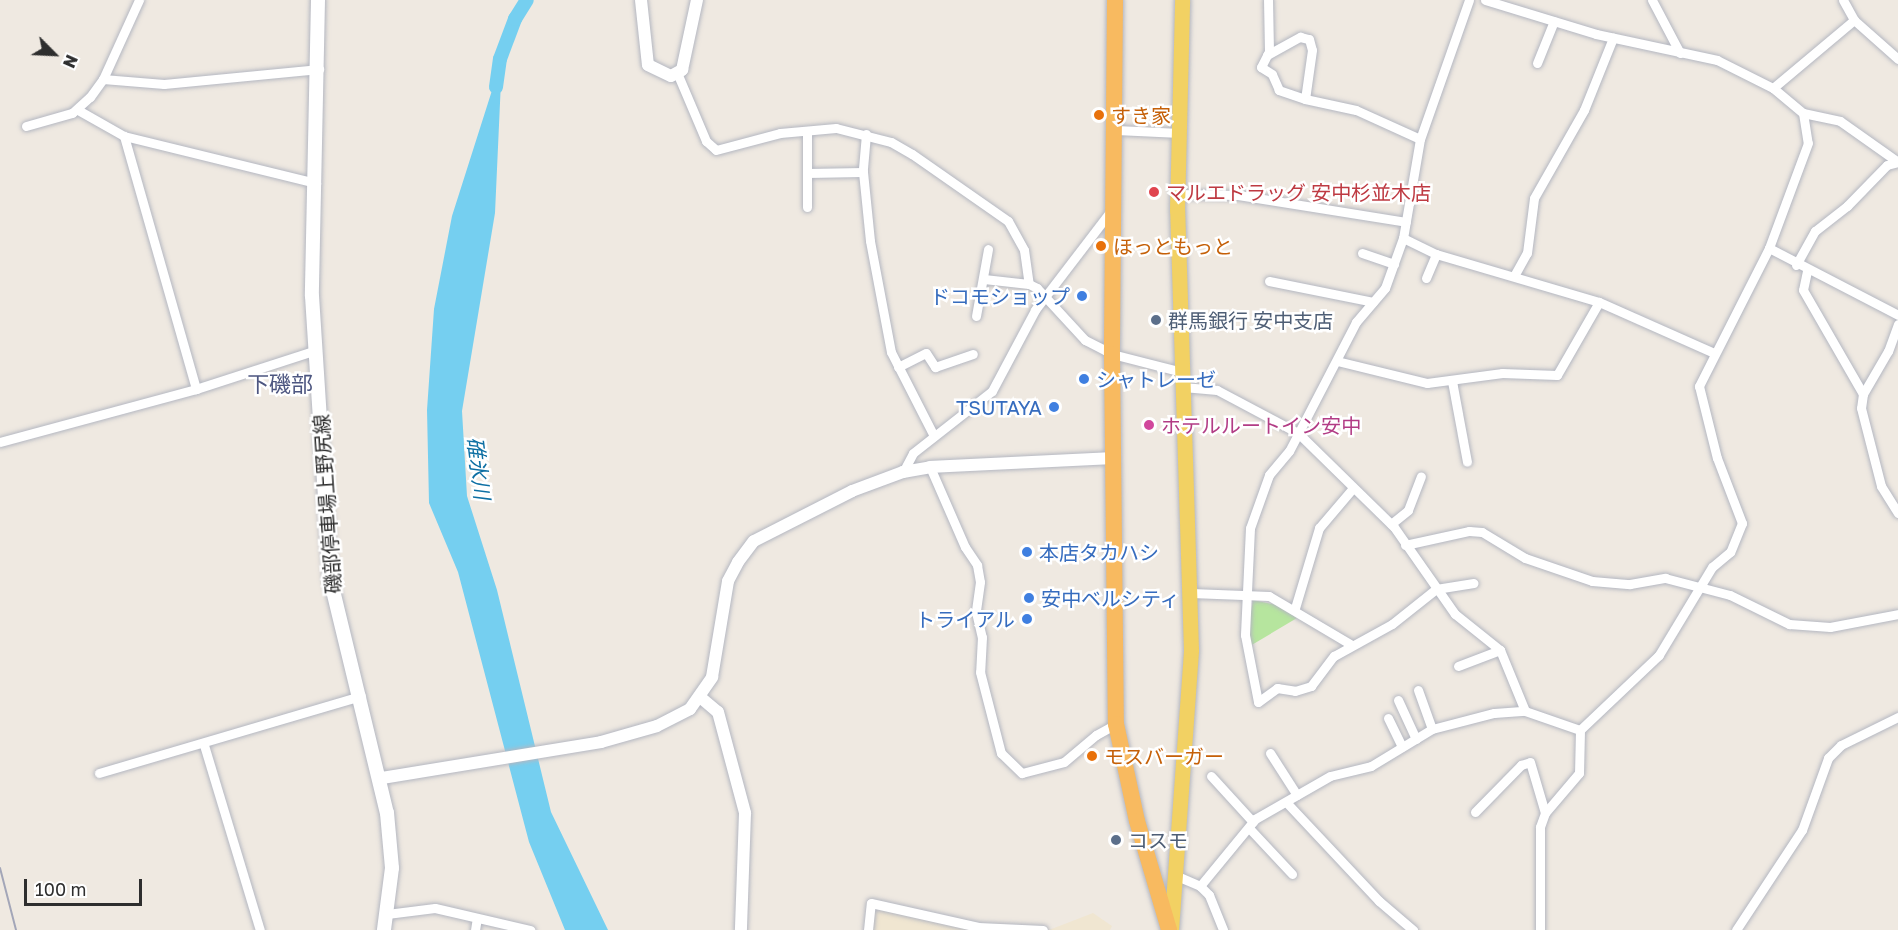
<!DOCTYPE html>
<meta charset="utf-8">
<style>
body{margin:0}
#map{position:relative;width:1898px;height:930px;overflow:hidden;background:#efe9e1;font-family:"Golos Text","Noto Sans JP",sans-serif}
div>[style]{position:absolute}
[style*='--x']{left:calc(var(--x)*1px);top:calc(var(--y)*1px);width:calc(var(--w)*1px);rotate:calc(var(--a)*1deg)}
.education>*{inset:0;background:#f0e6d1}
.green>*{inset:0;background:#b6e59e}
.water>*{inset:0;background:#75cff0}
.river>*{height:14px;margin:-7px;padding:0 7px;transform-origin:7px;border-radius:7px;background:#75cff0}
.roads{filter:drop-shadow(0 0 2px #b4b7c1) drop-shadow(0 0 2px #b4b7c1)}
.minor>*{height:9px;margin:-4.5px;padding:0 4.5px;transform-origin:4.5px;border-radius:4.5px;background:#fff}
.tertiary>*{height:12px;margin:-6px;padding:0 6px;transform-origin:6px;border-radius:6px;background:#fff}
.secondary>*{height:14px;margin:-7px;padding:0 7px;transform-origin:7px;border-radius:7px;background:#fff}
.primary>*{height:15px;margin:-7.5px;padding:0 7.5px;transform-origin:7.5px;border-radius:7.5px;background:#f2d163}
.trunk>*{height:16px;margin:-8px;padding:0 8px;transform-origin:8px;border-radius:8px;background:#f8ba60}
.rail>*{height:2px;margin:-1px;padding:0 1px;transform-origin:1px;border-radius:1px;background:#a3a6b8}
.dots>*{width:16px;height:16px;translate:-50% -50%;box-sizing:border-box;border:3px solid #fff;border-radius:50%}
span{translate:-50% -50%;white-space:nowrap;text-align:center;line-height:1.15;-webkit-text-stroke:5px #fff;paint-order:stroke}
.food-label{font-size:20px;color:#c56008}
.left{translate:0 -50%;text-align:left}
.health-label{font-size:20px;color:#be3a42}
.shop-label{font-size:20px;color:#366cbe}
.right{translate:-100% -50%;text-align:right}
.service-label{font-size:20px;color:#4e5e75}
.hotel-label{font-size:20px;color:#b23c85}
.street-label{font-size:20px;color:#2e2e2e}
.water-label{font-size:21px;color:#0d6fa3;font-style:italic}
.quarter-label{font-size:22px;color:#4d5680}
.north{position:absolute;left:24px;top:24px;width:60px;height:60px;-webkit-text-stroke:4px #fff;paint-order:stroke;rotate:114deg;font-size:16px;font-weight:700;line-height:24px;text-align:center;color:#2e2e2e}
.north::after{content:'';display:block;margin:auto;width:21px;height:27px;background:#2e2e2e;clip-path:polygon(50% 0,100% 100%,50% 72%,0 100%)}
.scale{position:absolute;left:24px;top:879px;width:118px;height:27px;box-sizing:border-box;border:3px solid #2e2e2e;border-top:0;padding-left:8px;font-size:18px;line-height:21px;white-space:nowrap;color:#2e2e2e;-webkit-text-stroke:4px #fff;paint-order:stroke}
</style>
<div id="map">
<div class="education">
<div style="clip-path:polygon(876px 906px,977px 930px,869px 930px,872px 908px)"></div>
<div style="clip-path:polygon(1093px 913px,1112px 926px,1110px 930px,1049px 930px)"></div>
</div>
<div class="green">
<div style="clip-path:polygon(1253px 600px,1277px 605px,1297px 618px,1250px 646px,1247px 634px)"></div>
</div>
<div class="water">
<div style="clip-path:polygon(502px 59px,495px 213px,462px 411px,467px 496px,497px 590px,551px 812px,608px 930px,565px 930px,529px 842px,458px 572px,429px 503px,427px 410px,434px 309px,452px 216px)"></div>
</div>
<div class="river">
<div style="--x:496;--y:87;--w:28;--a:-82"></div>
<div style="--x:500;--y:59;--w:43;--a:-69.4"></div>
<div style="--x:515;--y:19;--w:22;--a:-58"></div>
</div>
<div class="roads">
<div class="minor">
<div style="--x:1469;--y:0;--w:147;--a:109.4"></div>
<div style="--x:1420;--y:139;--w:100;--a:99.7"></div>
<div style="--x:1403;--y:238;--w:53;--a:109.8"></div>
<div style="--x:1385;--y:288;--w:45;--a:130.5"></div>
<div style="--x:1356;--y:322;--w:145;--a:117.4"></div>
<div style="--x:1289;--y:451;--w:31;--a:130"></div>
<div style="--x:1269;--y:475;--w:56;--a:109.7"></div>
<div style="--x:1250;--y:528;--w:107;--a:92.7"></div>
<div style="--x:1245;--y:635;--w:68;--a:79"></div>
<div style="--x:1258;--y:702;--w:24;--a:-36"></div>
<div style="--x:1277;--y:688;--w:18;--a:9"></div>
<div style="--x:1295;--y:691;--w:17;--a:-17"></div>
<div style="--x:1311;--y:686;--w:38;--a:-53"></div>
<div style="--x:1334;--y:656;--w:66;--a:-28.9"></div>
<div style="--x:1392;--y:624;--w:56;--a:-38.5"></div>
<div style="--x:1436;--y:589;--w:38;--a:-9"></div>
<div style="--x:1485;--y:0;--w:116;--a:17"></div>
<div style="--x:1596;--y:34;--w:124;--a:12.1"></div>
<div style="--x:1717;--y:60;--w:63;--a:26.6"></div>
<div style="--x:1773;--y:88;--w:39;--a:40"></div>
<div style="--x:1803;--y:113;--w:30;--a:81"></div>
<div style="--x:1808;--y:143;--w:112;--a:110.4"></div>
<div style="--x:1769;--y:248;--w:155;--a:116.9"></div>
<div style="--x:1699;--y:386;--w:74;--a:76"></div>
<div style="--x:1717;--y:458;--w:70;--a:69"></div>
<div style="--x:1742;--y:523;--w:31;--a:112"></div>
<div style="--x:1730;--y:552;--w:23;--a:140"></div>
<div style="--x:1712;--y:567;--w:103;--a:121.1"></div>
<div style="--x:1659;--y:655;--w:109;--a:136.5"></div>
<div style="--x:1580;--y:730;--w:43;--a:91.3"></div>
<div style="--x:1579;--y:773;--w:52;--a:130.4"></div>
<div style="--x:1545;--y:813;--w:15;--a:110"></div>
<div style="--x:1540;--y:827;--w:103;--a:90"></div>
<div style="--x:1652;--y:0;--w:60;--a:62.2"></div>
<div style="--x:1843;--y:0;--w:23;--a:61"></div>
<div style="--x:1854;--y:20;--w:59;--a:41.6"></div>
<div style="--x:1267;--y:55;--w:38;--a:-29"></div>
<div style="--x:1300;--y:37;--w:9;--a:13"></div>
<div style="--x:1309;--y:39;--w:11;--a:75"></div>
<div style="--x:1312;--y:50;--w:49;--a:98.1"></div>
<div style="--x:1305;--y:99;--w:28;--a:-161"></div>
<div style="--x:1279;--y:90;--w:17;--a:-114"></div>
<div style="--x:1272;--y:74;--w:13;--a:-148"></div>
<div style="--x:1261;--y:67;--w:18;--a:-63"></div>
<div style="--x:1269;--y:51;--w:51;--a:-91.1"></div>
<div style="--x:1537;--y:63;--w:45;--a:-68"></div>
<div style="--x:678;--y:75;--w:72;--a:67"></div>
<div style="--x:706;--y:141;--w:13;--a:42"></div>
<div style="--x:716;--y:150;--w:66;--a:-14.9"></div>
<div style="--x:780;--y:133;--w:56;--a:-5.1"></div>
<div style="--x:836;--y:128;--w:57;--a:14.3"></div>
<div style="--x:891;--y:142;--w:24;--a:30"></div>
<div style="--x:912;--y:154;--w:117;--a:34.9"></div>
<div style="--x:1008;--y:221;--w:33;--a:61"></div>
<div style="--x:1024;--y:250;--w:34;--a:82"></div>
<div style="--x:1029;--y:284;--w:9;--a:27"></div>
<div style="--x:1037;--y:288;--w:71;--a:47.3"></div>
<div style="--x:1085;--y:340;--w:30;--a:27"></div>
<div style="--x:1112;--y:354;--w:72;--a:14.4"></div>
<div style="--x:103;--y:79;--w:61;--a:4.7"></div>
<div style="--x:164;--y:84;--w:156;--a:-5.5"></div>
<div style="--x:1773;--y:88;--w:106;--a:-40"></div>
<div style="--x:1305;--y:99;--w:52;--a:12.2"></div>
<div style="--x:1356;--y:110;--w:70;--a:24.4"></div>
<div style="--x:78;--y:110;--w:53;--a:29.5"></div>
<div style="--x:124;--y:136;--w:198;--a:13.8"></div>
<div style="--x:1803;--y:113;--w:38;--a:12"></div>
<div style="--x:1840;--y:121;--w:71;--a:35.3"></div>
<div style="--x:26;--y:126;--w:48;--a:-15.8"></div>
<div style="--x:72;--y:113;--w:24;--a:-42"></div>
<div style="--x:90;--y:97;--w:22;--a:-54"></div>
<div style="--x:103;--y:79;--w:87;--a:-65.5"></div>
<div style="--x:1116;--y:130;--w:64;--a:2.7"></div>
<div style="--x:866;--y:134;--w:38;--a:95"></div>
<div style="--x:863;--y:172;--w:69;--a:84.2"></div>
<div style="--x:870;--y:241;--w:113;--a:79.3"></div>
<div style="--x:891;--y:352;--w:94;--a:62.9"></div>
<div style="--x:124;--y:136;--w:263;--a:74.1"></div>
<div style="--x:807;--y:173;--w:56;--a:-1"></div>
<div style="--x:1178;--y:194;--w:60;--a:1"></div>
<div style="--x:1238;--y:195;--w:170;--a:9.1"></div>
<div style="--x:807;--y:207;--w:76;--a:-90"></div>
<div style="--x:1403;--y:238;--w:37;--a:26"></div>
<div style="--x:1436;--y:254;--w:170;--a:16.4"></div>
<div style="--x:1599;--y:302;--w:126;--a:23.9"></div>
<div style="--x:1769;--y:248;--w:145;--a:27.4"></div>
<div style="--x:1362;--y:253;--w:34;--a:19"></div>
<div style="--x:1796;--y:265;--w:39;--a:-61"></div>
<div style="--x:1815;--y:231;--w:41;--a:-38"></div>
<div style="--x:1847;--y:206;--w:57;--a:-45.7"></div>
<div style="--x:1887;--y:165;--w:11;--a:-15"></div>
<div style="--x:1807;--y:271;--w:19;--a:102"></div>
<div style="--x:1803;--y:290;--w:120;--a:60"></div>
<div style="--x:1514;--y:276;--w:26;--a:-61"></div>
<div style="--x:1527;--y:253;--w:55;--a:-82.7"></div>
<div style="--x:1534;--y:198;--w:101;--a:-60.4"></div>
<div style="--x:1584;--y:110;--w:78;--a:-68.1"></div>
<div style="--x:1426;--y:278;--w:26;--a:-67"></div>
<div style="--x:984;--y:279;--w:45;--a:6.3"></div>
<div style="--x:1269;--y:281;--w:106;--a:11.4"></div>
<div style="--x:976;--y:316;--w:68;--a:-79.8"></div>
<div style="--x:1898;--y:324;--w:29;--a:110"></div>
<div style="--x:1888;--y:351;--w:50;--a:120.2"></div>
<div style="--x:1863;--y:394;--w:14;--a:98"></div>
<div style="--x:1861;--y:408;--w:81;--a:75.6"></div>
<div style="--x:1881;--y:486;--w:32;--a:58"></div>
<div style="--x:1337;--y:361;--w:93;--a:13.7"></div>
<div style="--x:1427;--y:383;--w:76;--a:-7.6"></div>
<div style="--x:1502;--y:373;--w:55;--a:2.1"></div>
<div style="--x:1557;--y:375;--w:84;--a:-60.1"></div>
<div style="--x:898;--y:367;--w:31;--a:-27"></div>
<div style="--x:926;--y:353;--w:17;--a:57"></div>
<div style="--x:935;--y:367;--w:40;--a:-18.9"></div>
<div style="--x:1452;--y:381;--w:82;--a:79.5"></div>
<div style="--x:1183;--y:387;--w:34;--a:5"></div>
<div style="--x:1217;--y:390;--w:92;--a:28"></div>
<div style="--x:1298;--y:433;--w:134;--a:44.4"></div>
<div style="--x:1394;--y:527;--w:106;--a:55"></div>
<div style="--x:1455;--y:614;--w:58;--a:38.7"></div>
<div style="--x:1500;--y:650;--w:66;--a:67.7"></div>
<div style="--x:0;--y:442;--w:203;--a:-15.1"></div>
<div style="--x:196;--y:389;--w:126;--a:-18"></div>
<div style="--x:930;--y:467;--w:87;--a:66.4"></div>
<div style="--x:965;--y:547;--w:22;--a:56"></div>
<div style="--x:977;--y:565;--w:17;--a:80"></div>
<div style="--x:980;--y:582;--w:30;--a:98"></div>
<div style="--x:976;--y:612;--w:26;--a:77"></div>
<div style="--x:982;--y:637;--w:35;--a:93"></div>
<div style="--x:980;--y:672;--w:84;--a:75.5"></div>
<div style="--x:1001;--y:753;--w:29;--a:44"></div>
<div style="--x:1022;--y:773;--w:43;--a:-14.7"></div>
<div style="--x:1064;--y:762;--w:42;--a:-40.2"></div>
<div style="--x:1096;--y:735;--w:23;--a:-29"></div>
<div style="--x:903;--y:472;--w:21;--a:-62"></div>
<div style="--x:913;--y:453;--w:100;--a:-38.1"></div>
<div style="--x:992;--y:391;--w:92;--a:-62"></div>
<div style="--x:1035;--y:310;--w:128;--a:-52.6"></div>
<div style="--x:1391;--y:524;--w:22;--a:-39"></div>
<div style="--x:1408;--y:510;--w:36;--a:-69"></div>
<div style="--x:1405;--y:545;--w:66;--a:-12.3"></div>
<div style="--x:1469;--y:531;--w:13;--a:4"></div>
<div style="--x:1482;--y:532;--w:50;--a:31.2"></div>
<div style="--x:1525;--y:558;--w:71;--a:18.9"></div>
<div style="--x:1592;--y:581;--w:38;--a:5"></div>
<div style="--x:1630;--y:584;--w:36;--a:-10"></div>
<div style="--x:1665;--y:578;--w:67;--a:14.7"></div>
<div style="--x:1730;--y:595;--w:66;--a:26.2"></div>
<div style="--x:1789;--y:624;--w:41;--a:4.2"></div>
<div style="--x:1830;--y:627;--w:69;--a:-10.8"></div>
<div style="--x:1191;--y:593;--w:78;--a:2.2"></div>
<div style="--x:1269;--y:596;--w:94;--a:30.7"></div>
<div style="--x:1295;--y:608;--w:84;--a:-73.3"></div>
<div style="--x:1319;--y:528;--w:52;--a:-49.6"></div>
<div style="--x:1458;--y:666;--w:45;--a:-20.9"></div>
<div style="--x:1418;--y:690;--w:41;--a:70.3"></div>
<div style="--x:1398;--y:700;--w:43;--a:65.2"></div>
<div style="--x:1388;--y:718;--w:32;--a:64"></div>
<div style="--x:204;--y:745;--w:193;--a:73.2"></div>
<div style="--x:1270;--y:753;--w:50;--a:57.3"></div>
<div style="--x:99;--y:773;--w:273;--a:-16.4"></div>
<div style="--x:1211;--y:776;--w:62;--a:47.6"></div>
<div style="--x:1286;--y:802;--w:136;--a:46.8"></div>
<div style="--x:1379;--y:901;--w:45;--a:40.5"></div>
<div style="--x:1475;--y:812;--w:66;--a:-45.6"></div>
<div style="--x:1521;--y:765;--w:9;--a:-18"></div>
<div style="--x:1530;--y:762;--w:53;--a:73.6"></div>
<div style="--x:1249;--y:828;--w:63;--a:46.9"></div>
<div style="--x:1177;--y:876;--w:25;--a:23"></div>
<div style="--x:1200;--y:886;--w:13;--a:45"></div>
<div style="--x:1209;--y:895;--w:38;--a:68"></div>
<div style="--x:1200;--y:886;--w:87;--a:-50.6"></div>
<div style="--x:1255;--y:819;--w:86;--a:-29.8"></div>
<div style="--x:1330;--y:776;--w:42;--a:-13.7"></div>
<div style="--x:1371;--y:766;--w:71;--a:-31.2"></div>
<div style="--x:1432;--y:729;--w:64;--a:-14.5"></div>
<div style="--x:1494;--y:713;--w:31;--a:-4"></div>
<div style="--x:1525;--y:711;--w:58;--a:19.1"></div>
<div style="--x:387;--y:914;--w:48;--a:-7.1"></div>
<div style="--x:435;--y:908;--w:98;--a:13"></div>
<div style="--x:475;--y:930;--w:12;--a:-81"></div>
<div style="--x:868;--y:930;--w:27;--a:-84"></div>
<div style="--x:871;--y:903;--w:110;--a:12.6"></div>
<div style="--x:978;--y:927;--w:65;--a:2.6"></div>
<div style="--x:1736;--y:930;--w:120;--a:-56.6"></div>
<div style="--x:1802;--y:830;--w:77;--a:-70.1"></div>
<div style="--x:1828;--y:758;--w:18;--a:-45"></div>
<div style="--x:1841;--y:745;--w:64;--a:-26.2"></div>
</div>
<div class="tertiary">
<div style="--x:641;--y:0;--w:65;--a:83.9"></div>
<div style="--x:648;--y:65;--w:25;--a:26"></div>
<div style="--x:671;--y:76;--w:13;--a:-29"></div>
<div style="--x:682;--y:70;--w:72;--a:-77.9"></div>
<div style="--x:700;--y:697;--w:23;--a:40"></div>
<div style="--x:718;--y:712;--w:105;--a:75"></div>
<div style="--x:745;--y:813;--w:117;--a:92"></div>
<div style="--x:382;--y:778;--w:222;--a:-9.3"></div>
<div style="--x:601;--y:742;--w:58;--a:-15.9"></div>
<div style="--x:657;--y:726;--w:37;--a:-27"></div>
<div style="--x:690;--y:709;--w:39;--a:-55"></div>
<div style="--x:712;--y:677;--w:97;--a:-80.5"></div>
<div style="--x:728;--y:581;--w:21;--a:-62"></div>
<div style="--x:738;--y:562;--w:26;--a:-53"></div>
<div style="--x:754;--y:541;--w:110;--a:-27"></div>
<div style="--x:852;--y:491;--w:54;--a:-20.4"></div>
<div style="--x:903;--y:472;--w:27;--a:-10"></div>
<div style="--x:930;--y:467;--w:183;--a:-2.8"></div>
</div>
<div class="secondary">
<div style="--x:318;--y:0;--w:296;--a:91.2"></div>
<div style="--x:312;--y:296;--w:283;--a:86.3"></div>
<div style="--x:330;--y:578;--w:242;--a:76.4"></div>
<div style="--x:387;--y:813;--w:55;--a:84.8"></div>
<div style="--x:392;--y:868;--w:63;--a:97.4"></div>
</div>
<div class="primary">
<div style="--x:1171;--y:930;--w:281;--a:-85.9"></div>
<div style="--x:1191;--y:650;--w:440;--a:-91.8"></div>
<div style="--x:1177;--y:210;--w:210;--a:-88.6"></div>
</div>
<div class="trunk">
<div style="--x:1115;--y:0;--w:354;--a:90.5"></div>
<div style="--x:1112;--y:354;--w:370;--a:89.4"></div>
<div style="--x:1116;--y:724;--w:99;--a:77.8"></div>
<div style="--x:1137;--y:821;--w:114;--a:73.6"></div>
</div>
</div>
<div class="rail">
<div style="--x:0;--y:868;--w:64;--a:75.5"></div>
</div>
<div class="dots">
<div style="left:1099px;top:115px;background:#e8710a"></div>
<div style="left:1154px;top:192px;background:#e0444e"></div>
<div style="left:1101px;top:246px;background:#e8710a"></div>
<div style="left:1082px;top:296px;background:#3f7fe0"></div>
<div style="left:1156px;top:320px;background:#5c6f8a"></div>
<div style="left:1084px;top:379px;background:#3f7fe0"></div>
<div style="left:1054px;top:407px;background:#3f7fe0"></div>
<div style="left:1149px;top:425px;background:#d1479c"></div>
<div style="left:1027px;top:552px;background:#3f7fe0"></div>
<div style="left:1029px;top:598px;background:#3f7fe0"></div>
<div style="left:1027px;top:619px;background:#3f7fe0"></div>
<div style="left:1092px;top:756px;background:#e8710a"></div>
<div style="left:1116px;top:840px;background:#5c6f8a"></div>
</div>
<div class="food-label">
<span class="left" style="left:1111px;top:115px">すき家</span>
<span class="left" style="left:1113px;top:246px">ほっともっと</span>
<span class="left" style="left:1104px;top:756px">モスバーガー</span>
</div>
<div class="health-label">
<span class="left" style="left:1166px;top:192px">マルエドラッグ 安中杉並木店</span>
</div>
<div class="shop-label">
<span class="right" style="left:1070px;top:296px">ドコモショップ</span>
<span class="left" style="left:1096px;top:379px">シャトレーゼ</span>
<span class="right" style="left:1042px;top:407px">TSUTAYA</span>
<span class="left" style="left:1039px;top:552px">本店タカハシ</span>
<span class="left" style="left:1041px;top:598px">安中ベルシティ</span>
<span class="right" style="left:1015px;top:619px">トライアル</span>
</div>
<div class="service-label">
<span class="left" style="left:1168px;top:320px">群馬銀行 安中支店</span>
<span class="left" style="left:1128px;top:840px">コスモ</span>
</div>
<div class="hotel-label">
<span class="left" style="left:1161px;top:425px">ホテルルートイン安中</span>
</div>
<div class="street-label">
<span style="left:327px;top:504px;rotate:-94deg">磯部停車場上野尻線</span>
</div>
<div class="water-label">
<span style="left:479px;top:468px;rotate:83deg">碓氷川</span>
</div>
<div class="quarter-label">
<span style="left:280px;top:384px">下磯部</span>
</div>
<div class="north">N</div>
<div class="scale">100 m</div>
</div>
